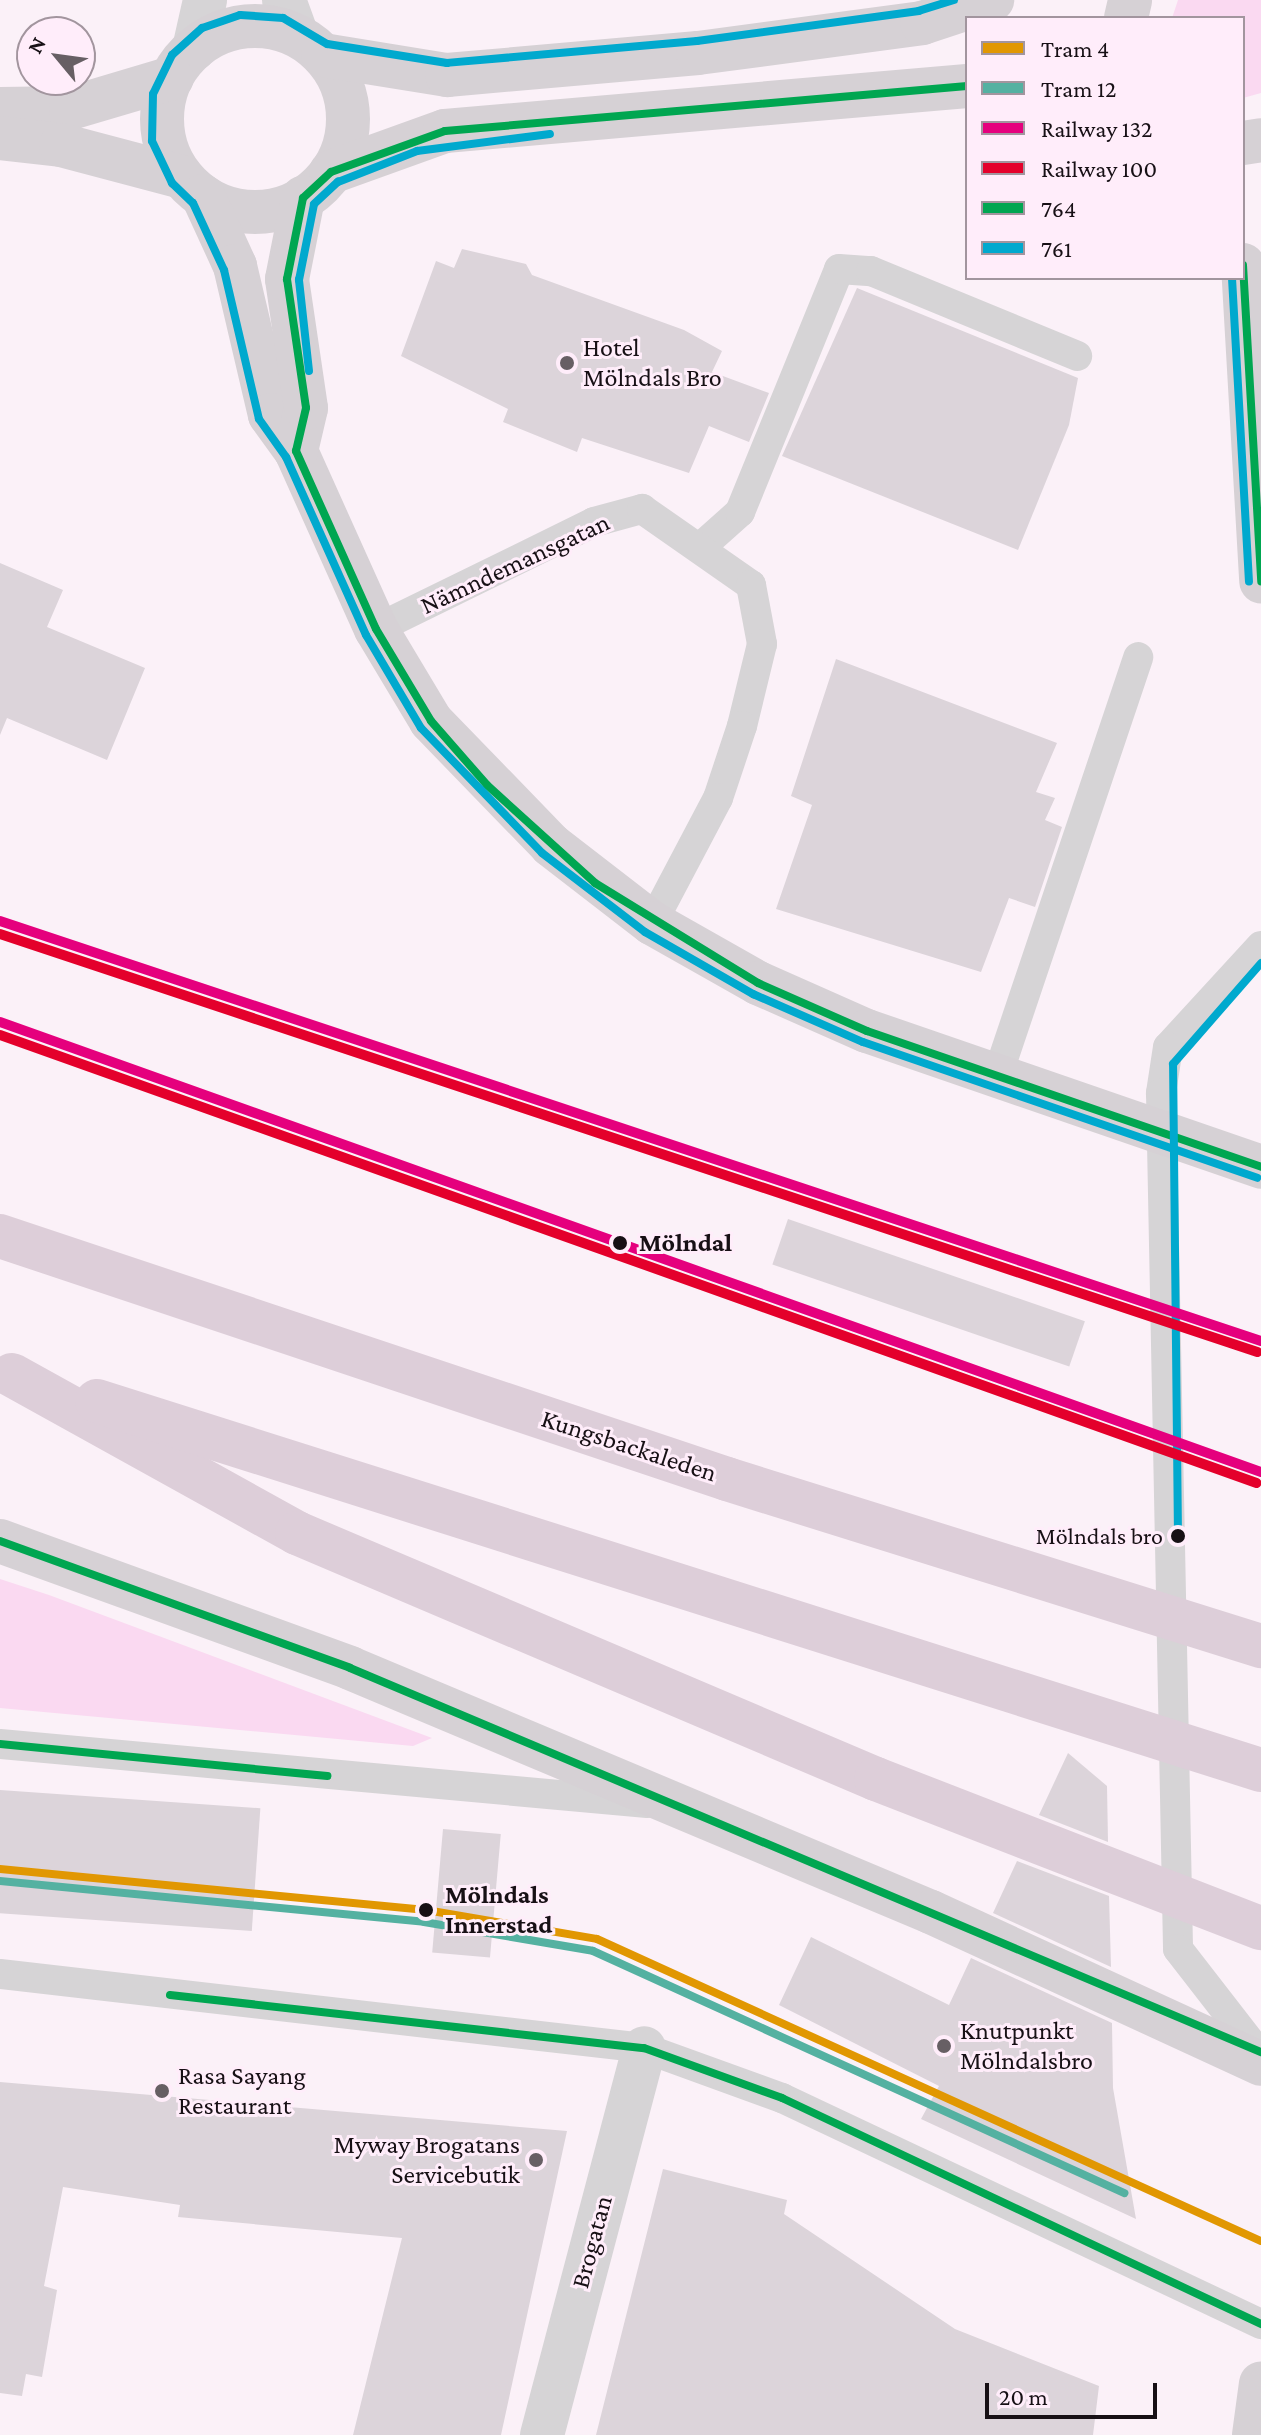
<!DOCTYPE html>
<meta charset="utf-8">
<style>
body{margin:0}
#map{position:relative;width:1261px;height:2435px;overflow:hidden;background:#fbf1f8;font-family:"Crimson Pro",serif}
div>[style]{position:absolute}
[style*='--x']{left:calc(var(--x)*1px);top:calc(var(--y)*1px);width:calc(var(--w)*1px);rotate:calc(var(--a)*1deg)}
.green>*{inset:0;background:#fad9f1}
.building>*{inset:0;background:#dcd4da;transform-origin:0 0}
.lane>*{height:30px;margin:-15px;padding:0 15px;transform-origin:15px;border-radius:15px;background:#d6d4d6}
.street>*{height:44px;margin:-22px;padding:0 22px;transform-origin:22px;border-radius:22px;background:#d6d4d6}
.secondary>*{height:44px;margin:-22px;padding:0 22px;transform-origin:22px;border-radius:22px;background:#d6d1d5}
.secondary>.ring{margin:-22px;padding:0;box-sizing:content-box;background:none;border:44px solid #d6d1d5;border-radius:50%}
.highway>*{height:44px;margin:-22px;padding:0 22px;transform-origin:22px;border-radius:22px;background:#ddced9}
.bus-1>*{height:8px;margin:-4px;padding:0 4px;transform-origin:4px;border-radius:4px;background:#00a651}
.bus-2>*{height:8px;margin:-4px;padding:0 4px;transform-origin:4px;border-radius:4px;background:#00a9ce}
.rail-1>*{height:10px;margin:-5px;padding:0 5px;transform-origin:5px;border-radius:5px;background:#e5007d}
.rail-2>*{height:10px;margin:-5px;padding:0 5px;transform-origin:5px;border-radius:5px;background:#e4002b}
.tram-1>*{height:8px;margin:-4px;padding:0 4px;transform-origin:4px;border-radius:4px;background:#e19702}
.tram-2>*{height:8px;margin:-4px;padding:0 4px;transform-origin:4px;border-radius:4px;background:#54b1a1}
.dots>*{width:22px;height:22px;translate:-50% -50%;box-sizing:border-box;border:4px solid #ffedfa;border-radius:50%}
span{translate:-50% -50%;white-space:nowrap;text-align:center;line-height:1.15;-webkit-text-stroke:6px #ffedfa;paint-order:stroke}
.bus-label{font-size:24px;color:#171015}
.right{translate:-100% -50%;text-align:right}
.poi-label{font-size:26px;color:#171015}
.left{translate:0 -50%;text-align:left}
.street-label{font-size:26px;color:#171015}
.stop-label{font-size:26px;color:#171015;font-weight:700}
.legend{position:absolute;left:965px;top:16px;width:280px;height:264px;box-sizing:border-box;background:#ffedfa;border:2px solid #a2959e;margin:0;padding:10px 14px;list-style:none;font-size:24px;color:#171015}
.legend li{display:flex;align-items:center;gap:16px;height:40px}
.legend b{width:40px;border:2px solid #a2959e}
.north{position:absolute;left:16px;top:16px;width:80px;height:80px;box-sizing:border-box;background:#ffedfa;border:2px solid #a2959e;border-radius:50%;rotate:299deg;font-size:22px;font-weight:700;line-height:32px;text-align:center;color:#171015}
.north::after{content:'';display:block;margin:auto;width:28px;height:36px;background:#675f64;clip-path:polygon(50% 0,100% 100%,50% 72%,0 100%)}
.scale{position:absolute;left:985px;top:2383px;width:172px;height:36px;box-sizing:border-box;border:4px solid #171015;border-top:0;padding-left:10px;font-size:24px;line-height:28px;white-space:nowrap;color:#171015;-webkit-text-stroke:6px #ffedfa;paint-order:stroke}
</style>
<div id="map">
<div class="green">
<div style="clip-path:polygon(1178px 0,1261px 0,1261px 93px,1243px 98px,1243px 18px,1172px 18px)"></div>
<div style="clip-path:polygon(0 1579px,49px 1595px,432px 1738px,413px 1746px,0 1708px)"></div>
</div>
<div class="building">
<div style="clip-path:polygon(462px 249px,526px 264px,532px 275px,684px 330px,722px 351px,712px 372px,769px 393px,749px 442px,709px 426px,689px 473px,582px 438px,577px 452px,503px 422px,508px 409px,401px 356px,436px 261px,454px 268px)"></div>
<div style="clip-path:polygon(857px 288px,1078px 378px,1069px 425px,1018px 550px,782px 456px)"></div>
<div style="clip-path:polygon(0 563px,63px 590px,47px 627px,145px 668px,107px 760px,7px 718px,0 735px)"></div>
<div style="clip-path:polygon(836px 659px,1057px 743px,1036px 792px,1055px 798px,1045px 820px,1062px 827px,1035px 907px,1009px 898px,981px 972px,776px 909px,812px 805px,791px 796px)"></div>
<div style="left:788px;top:1219px;width:314px;height:48px;rotate:19deg"></div>
<div style="clip-path:polygon(1068px 1753px,1107px 1786px,1108px 1842px,1039px 1815px)"></div>
<div style="left:0;top:1790px;width:261px;height:123px;rotate:4deg"></div>
<div style="left:443px;top:1829px;width:58px;height:124px;rotate:5deg"></div>
<div style="clip-path:polygon(1017px 1861px,1109px 1896px,1111px 1967px,993px 1913px)"></div>
<div style="clip-path:polygon(811px 1937px,949px 2005px,971px 1958px,1112px 2023px,1113px 2088px,1136px 2219px,921px 2119px,939px 2086px,779px 2005px)"></div>
<div style="clip-path:polygon(0 2082px,567px 2131px,501px 2435px,353px 2435px,402px 2238px,178px 2217px,180px 2205px,63px 2187px,44px 2286px,57px 2290px,42px 2377px,26px 2374px,22px 2396px,0 2393px)"></div>
<div style="clip-path:polygon(663px 2169px,787px 2200px,784px 2214px,955px 2329px,1099px 2386px,1093px 2435px,596px 2435px)"></div>
</div>
<div class="lane">
<div style="--x:702;--y:546;--w:51;--a:-41.8"></div>
<div style="--x:740;--y:512;--w:262;--a:-67.8"></div>
<div style="--x:839;--y:269;--w:32;--a:4"></div>
<div style="--x:871;--y:271;--w:223;--a:22.4"></div>
<div style="--x:376;--y:629;--w:243;--a:-26.1"></div>
<div style="--x:594;--y:522;--w:50;--a:-15.2"></div>
<div style="--x:642;--y:509;--w:133;--a:34.9"></div>
<div style="--x:751;--y:585;--w:60;--a:79.4"></div>
<div style="--x:762;--y:644;--w:84;--a:103.7"></div>
<div style="--x:742;--y:726;--w:76;--a:108.4"></div>
<div style="--x:718;--y:798;--w:141;--a:117.8"></div>
<div style="--x:1261;--y:946;--w:137;--a:132.6"></div>
<div style="--x:1168;--y:1047;--w:47;--a:98.7"></div>
<div style="--x:1161;--y:1093;--w:856;--a:88.86"></div>
<div style="--x:1178;--y:1949;--w:135;--a:52.2"></div>
<div style="--x:997;--y:1077;--w:443;--a:-71.4"></div>
<div style="--x:0;--y:1744;--w:650;--a:5.21"></div>
<div style="--x:0;--y:1974;--w:648;--a:6.55"></div>
<div style="--x:644;--y:2048;--w:147;--a:19.9"></div>
<div style="--x:782;--y:2098;--w:530;--a:25.26"></div>
</div>
<div class="street">
<div style="--x:284;--y:0;--w:37;--a:70"></div>
<div style="--x:194;--y:49;--w:50;--a:-77.3"></div>
<div style="--x:542;--y:2435;--w:400;--a:-75.2"></div>
</div>
<div class="secondary">
<div style="--x:1126;--y:18;--w:18;--a:-77"></div>
<div class="ring" style="left:162px;top:26px;width:142px;height:142px"></div>
<div style="--x:323;--y:55;--w:126;--a:9.2"></div>
<div style="--x:447;--y:75;--w:252;--a:-5"></div>
<div style="--x:698;--y:53;--w:226;--a:-7.6"></div>
<div style="--x:922;--y:23;--w:74;--a:-18.2"></div>
<div style="--x:0;--y:109;--w:71;--a:-0.8"></div>
<div style="--x:71;--y:108;--w:105;--a:-16.5"></div>
<div style="--x:0;--y:138;--w:61;--a:6.5"></div>
<div style="--x:61;--y:145;--w:125;--a:14.8"></div>
<div style="--x:1243;--y:143;--w:18;--a:-9"></div>
<div style="--x:331;--y:172;--w:121;--a:-19.8"></div>
<div style="--x:445;--y:131;--w:524;--a:-4.93"></div>
<div style="--x:203;--y:196;--w:77;--a:65.4"></div>
<div style="--x:235;--y:266;--w:153;--a:76.8"></div>
<div style="--x:270;--y:415;--w:44;--a:54.2"></div>
<div style="--x:296;--y:451;--w:195;--a:65.8"></div>
<div style="--x:376;--y:629;--w:107;--a:59.1"></div>
<div style="--x:431;--y:721;--w:173;--a:45.9"></div>
<div style="--x:551;--y:845;--w:128;--a:37.7"></div>
<div style="--x:652;--y:923;--w:122;--a:29.5"></div>
<div style="--x:758;--y:983;--w:119;--a:23.8"></div>
<div style="--x:867;--y:1031;--w:417;--a:19"></div>
<div style="--x:1243;--y:265;--w:317;--a:86.7"></div>
<div style="--x:296;--y:451;--w:44;--a:-76.9"></div>
<div style="--x:306;--y:408;--w:130;--a:-98.4"></div>
<div style="--x:287;--y:279;--w:83;--a:-78.8"></div>
<div style="--x:0;--y:1541;--w:372;--a:19.9"></div>
<div style="--x:350;--y:1668;--w:630;--a:22.78"></div>
<div style="--x:931;--y:1912;--w:363;--a:24.7"></div>
<div style="--x:1254;--y:2435;--w:52;--a:-82.3"></div>
</div>
<div class="highway">
<div style="--x:0;--y:1236;--w:767;--a:18.48"></div>
<div style="--x:727;--y:1479;--w:560;--a:17.37"></div>
<div style="--x:12;--y:1375;--w:326;--a:29"></div>
<div style="--x:297;--y:1533;--w:629;--a:23.02"></div>
<div style="--x:876;--y:1779;--w:413;--a:21.2"></div>
<div style="--x:97;--y:1401;--w:1221;--a:17.59"></div>
</div>
<div class="bus-1">
<div style="--x:303;--y:198;--w:83;--a:101.2"></div>
<div style="--x:287;--y:279;--w:130;--a:81.6"></div>
<div style="--x:306;--y:408;--w:44;--a:103.1"></div>
<div style="--x:296;--y:451;--w:195;--a:65.8"></div>
<div style="--x:376;--y:629;--w:107;--a:59.1"></div>
<div style="--x:431;--y:721;--w:85;--a:48.8"></div>
<div style="--x:487;--y:785;--w:146;--a:42.2"></div>
<div style="--x:595;--y:883;--w:191;--a:31.5"></div>
<div style="--x:758;--y:983;--w:119;--a:23.8"></div>
<div style="--x:867;--y:1031;--w:417;--a:19"></div>
<div style="--x:303;--y:198;--w:38;--a:-43"></div>
<div style="--x:331;--y:172;--w:121;--a:-19.8"></div>
<div style="--x:445;--y:131;--w:524;--a:-4.93"></div>
<div style="--x:1243;--y:265;--w:317;--a:86.7"></div>
<div style="--x:0;--y:1541;--w:372;--a:19.9"></div>
<div style="--x:350;--y:1668;--w:989;--a:22.86"></div>
<div style="--x:0;--y:1744;--w:329;--a:5.6"></div>
<div style="--x:170;--y:1995;--w:477;--a:6.4"></div>
<div style="--x:644;--y:2048;--w:147;--a:19.9"></div>
<div style="--x:782;--y:2098;--w:530;--a:25.26"></div>
</div>
<div class="bus-2">
<div style="--x:954;--y:0;--w:37;--a:163"></div>
<div style="--x:919;--y:11;--w:224;--a:172.3"></div>
<div style="--x:697;--y:41;--w:251;--a:175"></div>
<div style="--x:447;--y:63;--w:121;--a:-171"></div>
<div style="--x:327;--y:44;--w:51;--a:-149.4"></div>
<div style="--x:283;--y:18;--w:43;--a:-176"></div>
<div style="--x:240;--y:15;--w:40;--a:161.1"></div>
<div style="--x:202;--y:28;--w:40;--a:138"></div>
<div style="--x:172;--y:55;--w:43;--a:116"></div>
<div style="--x:153;--y:94;--w:47;--a:91.2"></div>
<div style="--x:152;--y:141;--w:47;--a:64.5"></div>
<div style="--x:172;--y:183;--w:29;--a:44"></div>
<div style="--x:193;--y:203;--w:74;--a:65.2"></div>
<div style="--x:224;--y:270;--w:153;--a:76.8"></div>
<div style="--x:259;--y:419;--w:47;--a:54.6"></div>
<div style="--x:286;--y:457;--w:195;--a:65.8"></div>
<div style="--x:366;--y:635;--w:108;--a:59.4"></div>
<div style="--x:421;--y:728;--w:174;--a:45.9"></div>
<div style="--x:542;--y:853;--w:130;--a:37.5"></div>
<div style="--x:645;--y:932;--w:125;--a:29.9"></div>
<div style="--x:753;--y:994;--w:120;--a:23.6"></div>
<div style="--x:863;--y:1042;--w:417;--a:19"></div>
<div style="--x:1232;--y:278;--w:304;--a:86.8"></div>
<div style="--x:309;--y:371;--w:92;--a:-96.3"></div>
<div style="--x:299;--y:280;--w:77;--a:-78.8"></div>
<div style="--x:314;--y:204;--w:33;--a:-43"></div>
<div style="--x:338;--y:182;--w:85;--a:-21.4"></div>
<div style="--x:417;--y:151;--w:134;--a:-7.3"></div>
<div style="--x:1178;--y:1536;--w:472;--a:-90.6"></div>
<div style="--x:1173;--y:1064;--w:134;--a:-48.9"></div>
</div>
<div class="rail-1">
<div style="--x:0;--y:921;--w:1329;--a:18.42"></div>
<div style="--x:0;--y:1022;--w:1339;--a:19.64"></div>
</div>
<div class="rail-2">
<div style="--x:0;--y:934;--w:1325;--a:18.39"></div>
<div style="--x:0;--y:1035;--w:1334;--a:19.62"></div>
</div>
<div class="tram-1">
<div style="--x:0;--y:1869;--w:428;--a:5.5"></div>
<div style="--x:426;--y:1910;--w:173;--a:9.6"></div>
<div style="--x:597;--y:1939;--w:729;--a:24.46"></div>
</div>
<div class="tram-2">
<div style="--x:0;--y:1881;--w:426;--a:5.5"></div>
<div style="--x:424;--y:1922;--w:171;--a:9.7"></div>
<div style="--x:593;--y:1951;--w:584;--a:24.5"></div>
</div>
<div class="dots">
<div style="left:567px;top:363px;background:#675f64"></div>
<div style="left:620px;top:1243px;background:#171015"></div>
<div style="left:1178px;top:1536px;background:#171015"></div>
<div style="left:426px;top:1910px;background:#171015"></div>
<div style="left:944px;top:2046px;background:#675f64"></div>
<div style="left:162px;top:2091px;background:#675f64"></div>
<div style="left:536px;top:2160px;background:#675f64"></div>
</div>
<div class="bus-label">
<span class="right" style="left:1163px;top:1536px">Mölndals bro</span>
</div>
<div class="poi-label">
<span class="left" style="left:583px;top:363px">Hotel<br>Mölndals Bro</span>
<span class="left" style="left:960px;top:2046px">Knutpunkt<br>Mölndalsbro</span>
<span class="left" style="left:178px;top:2091px">Rasa Sayang<br>Restaurant</span>
<span class="right" style="left:520px;top:2160px">Myway Brogatans<br>Servicebutik</span>
</div>
<div class="street-label">
<span style="left:515px;top:564px;rotate:-25deg">Nämndemansgatan</span>
<span style="left:629px;top:1446px;rotate:18deg">Kungsbackaleden</span>
<span style="left:592px;top:2242px;rotate:-75deg">Brogatan</span>
</div>
<div class="stop-label">
<span class="left" style="left:639px;top:1243px">Mölndal</span>
<span class="left" style="left:445px;top:1910px">Mölndals<br>Innerstad</span>
</div>
<ul class="legend">
<li><b style="height:10px;background:#e19702"></b>Tram 4</li>
<li><b style="height:10px;background:#54b1a1"></b>Tram 12</li>
<li><b style="height:10px;background:#e5007d"></b>Railway 132</li>
<li><b style="height:10px;background:#e4002b"></b>Railway 100</li>
<li><b style="height:10px;background:#00a651"></b>764</li>
<li><b style="height:10px;background:#00a9ce"></b>761</li>
</ul>
<div class="north">N</div>
<div class="scale">20 m</div>
</div>
